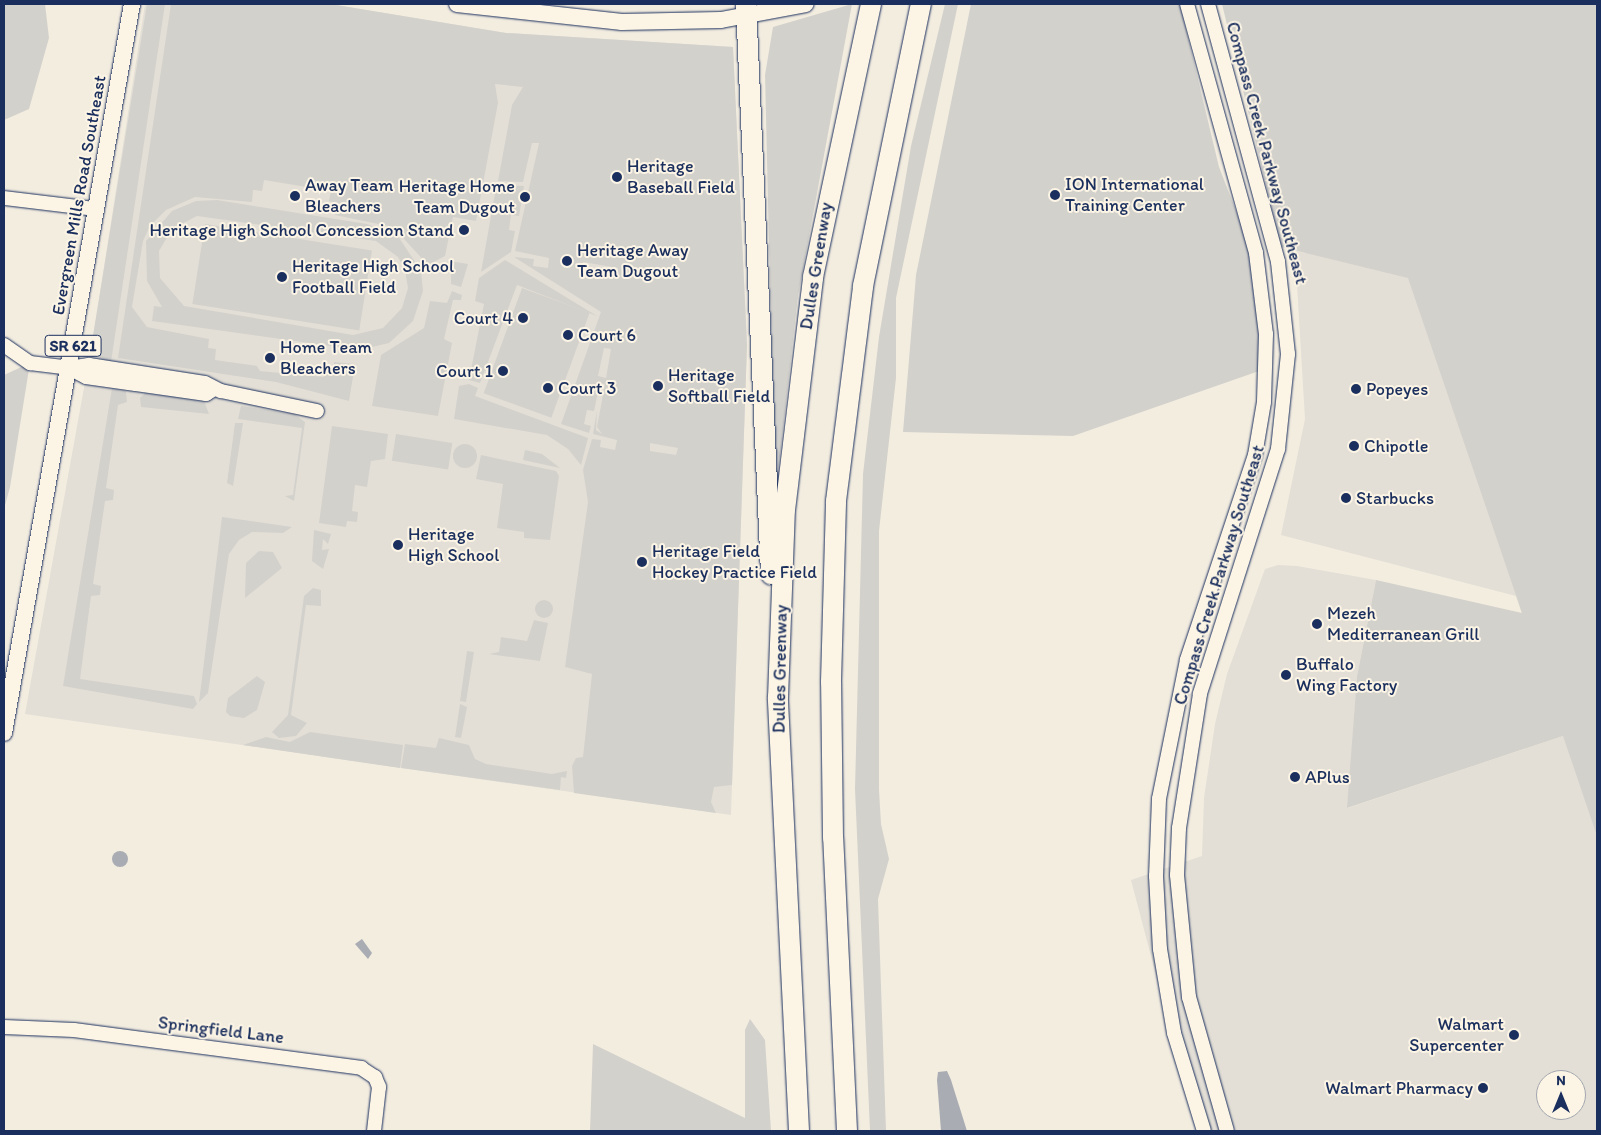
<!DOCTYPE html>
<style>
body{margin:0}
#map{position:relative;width:1601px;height:1135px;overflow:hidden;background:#f3ede0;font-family:Itim,sans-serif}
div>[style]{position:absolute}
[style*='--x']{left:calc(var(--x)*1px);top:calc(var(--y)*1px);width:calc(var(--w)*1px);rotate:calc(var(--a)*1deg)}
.built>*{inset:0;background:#e3dfd6}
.green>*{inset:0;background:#d3d1cc;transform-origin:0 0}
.round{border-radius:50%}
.water>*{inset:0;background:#a9acb3}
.roads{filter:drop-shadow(0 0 1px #1b2f5e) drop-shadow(0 0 1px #1b2f5e)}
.minor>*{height:14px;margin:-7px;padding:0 7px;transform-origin:7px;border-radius:7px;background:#fcf5e5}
.major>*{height:16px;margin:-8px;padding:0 8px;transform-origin:8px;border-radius:8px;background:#fcf5e5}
.highway>*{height:20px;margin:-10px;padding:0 10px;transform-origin:10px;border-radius:10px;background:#fcf5e5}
.dots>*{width:14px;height:14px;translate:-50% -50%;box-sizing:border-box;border:2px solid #fcf5e5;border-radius:50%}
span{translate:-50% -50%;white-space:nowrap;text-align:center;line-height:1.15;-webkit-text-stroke:4px #fcf5e5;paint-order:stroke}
.shield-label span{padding:1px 4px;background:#fcf5e5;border:1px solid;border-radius:4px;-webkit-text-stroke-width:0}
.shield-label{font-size:16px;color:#1b2f5e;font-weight:700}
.street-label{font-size:18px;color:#1b2f5e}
.poi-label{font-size:18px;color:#1b2f5e}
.left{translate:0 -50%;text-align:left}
.right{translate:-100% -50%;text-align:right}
.frame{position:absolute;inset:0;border:5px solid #1b2f5e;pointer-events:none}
.north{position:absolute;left:1536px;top:1070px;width:50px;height:50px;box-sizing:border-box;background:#fcf5e5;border:1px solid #a2a6af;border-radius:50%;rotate:0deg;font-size:14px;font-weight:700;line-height:20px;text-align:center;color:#1b2f5e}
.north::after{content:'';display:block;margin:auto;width:18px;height:22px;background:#1b2f5e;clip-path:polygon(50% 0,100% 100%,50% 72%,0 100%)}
</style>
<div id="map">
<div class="built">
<div style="clip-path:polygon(145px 4px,330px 4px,506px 33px,733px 47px,747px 345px,731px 815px,25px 714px,93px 338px)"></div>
<div style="clip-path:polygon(evenodd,1597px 4px,1597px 1131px,1197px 1131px,1131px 880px,1202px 856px,1204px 798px,1215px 724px,1227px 674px,1265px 569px,1278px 565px,1297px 566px,1376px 580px,1357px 676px,1348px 808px,1563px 736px,1516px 596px,1281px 535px,1305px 419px,1295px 251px,1305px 253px,1597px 4px,1546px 1080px,1576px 1080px,1576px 1110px,1546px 1110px,1546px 1080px)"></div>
</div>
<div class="green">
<div style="clip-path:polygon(4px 4px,45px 4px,49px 38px,29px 109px,4px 120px)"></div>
<div style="clip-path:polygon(147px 4px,165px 4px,111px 362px,90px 354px)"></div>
<div style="clip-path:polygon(evenodd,171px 4px,330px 4px,506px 33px,733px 47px,747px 345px,732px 785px,714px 787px,711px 802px,716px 813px,574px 793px,572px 766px,576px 758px,583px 757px,592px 674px,565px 667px,588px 502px,583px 470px,592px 439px,601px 440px,600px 447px,615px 450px,617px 440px,593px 434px,597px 411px,596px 430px,602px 434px,597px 427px,605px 384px,600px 383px,594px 411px,587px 410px,584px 424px,591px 426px,589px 433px,561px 424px,601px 312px,514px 257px,534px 259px,533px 266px,548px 268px,549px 258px,515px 251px,539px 143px,532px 143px,523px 182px,498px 181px,512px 105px,523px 87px,495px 84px,498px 103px,476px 221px,453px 217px,445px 256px,428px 265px,393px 227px,335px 215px,337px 203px,329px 201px,331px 191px,264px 180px,262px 191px,253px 190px,252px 202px,195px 197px,166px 210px,150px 226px,143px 241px,132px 307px,147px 327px,209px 339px,208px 348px,216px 349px,215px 360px,257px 366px,260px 371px,324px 377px,326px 366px,334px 367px,334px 362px,355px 364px,349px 401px,276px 382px,118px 358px,171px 4px,583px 262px,618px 268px,615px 276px,582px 270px,583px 262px,171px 4px,604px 348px,611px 349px,606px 378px,598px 376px,604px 348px,171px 4px,650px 443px,678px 448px,676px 455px,650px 451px,650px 443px)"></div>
<div style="clip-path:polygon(852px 4px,798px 296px,775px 500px,765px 75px,773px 27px)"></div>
<div style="clip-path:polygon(945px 4px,958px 4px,896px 298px,896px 378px,879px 531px,879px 790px,881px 824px,889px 859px,878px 899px,886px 1131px,870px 1131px,855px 789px,863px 474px,879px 337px,911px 146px)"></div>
<div style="clip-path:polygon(971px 4px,1180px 4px,1219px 167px,1247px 239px,1260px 334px,1259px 371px,1073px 436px,903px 432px,916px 275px)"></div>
<div style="clip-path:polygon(1222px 4px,1597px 4px,1597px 836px,1563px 736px,1347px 808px,1357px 676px,1376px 580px,1522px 613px,1408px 278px,1281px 247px)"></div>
<div style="clip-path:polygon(504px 185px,524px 186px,519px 216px,511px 215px,509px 230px,515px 231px,511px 252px,481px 272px,496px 188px)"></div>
<div style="clip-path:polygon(evenodd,217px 200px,367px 224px,398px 236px,421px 271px,423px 291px,413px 321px,389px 343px,359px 350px,152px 321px,154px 306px,162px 307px,147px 281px,146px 241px,172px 211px,196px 201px,217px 200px,197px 216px,376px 241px,398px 257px,405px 270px,408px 288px,402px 308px,383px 328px,353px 335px,184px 306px,160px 278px,159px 251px,172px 229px,197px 216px)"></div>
<div style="left:205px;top:224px;width:169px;height:81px;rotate:9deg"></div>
<div style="clip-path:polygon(505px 260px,597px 316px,517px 285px,480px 383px,469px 380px,484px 304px,475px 301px,479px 278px)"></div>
<div style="clip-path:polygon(450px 261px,468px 264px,461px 287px,451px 284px,451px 273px,435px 270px)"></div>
<div style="left:522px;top:288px;width:72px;height:112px;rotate:20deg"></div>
<div style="clip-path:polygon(452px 291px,462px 295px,461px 300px,453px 300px,444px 339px,452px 343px,438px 416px,372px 406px,381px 355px,424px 328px,430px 301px,447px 303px)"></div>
<div style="clip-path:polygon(30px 363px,10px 487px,4px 509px,4px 375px)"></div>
<div style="clip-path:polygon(469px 384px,478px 388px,475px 396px,588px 438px,581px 465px,568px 449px,547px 435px,454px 419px,459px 386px)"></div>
<div style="clip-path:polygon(112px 388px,126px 391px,127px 402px,118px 405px,106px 488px,114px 490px,113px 500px,105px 501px,93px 584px,101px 586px,100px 595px,91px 596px,80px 679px,194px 696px,197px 704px,193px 709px,63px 686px)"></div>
<div style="clip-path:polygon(146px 392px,204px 401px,209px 414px,141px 407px,140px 398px)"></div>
<div style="clip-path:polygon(241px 406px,294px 414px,305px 422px,294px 501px,285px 496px,293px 495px,302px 428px,238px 419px)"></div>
<div style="clip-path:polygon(235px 423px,243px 423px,233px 486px,227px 483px)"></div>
<div style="clip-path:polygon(332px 426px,388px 434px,385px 459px,371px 461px,367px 487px,355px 485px,352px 511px,358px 512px,357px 522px,347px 521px,346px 527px,319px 523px)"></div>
<div style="left:396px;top:434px;width:57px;height:27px;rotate:9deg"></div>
<div class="round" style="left:453px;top:444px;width:24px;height:24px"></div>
<div style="clip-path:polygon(525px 450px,542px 454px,560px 468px,523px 460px)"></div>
<div style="clip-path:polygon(481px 455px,556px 471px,559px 476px,550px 540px,524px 538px,524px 532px,497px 528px,503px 484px,476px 479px)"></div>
<div style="clip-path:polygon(222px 517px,292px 527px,283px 533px,252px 532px,239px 540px,229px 554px,208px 693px,199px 702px)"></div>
<div style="clip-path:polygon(314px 530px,331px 534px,328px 544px,323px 539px,322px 550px,329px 549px,323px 569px,312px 561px)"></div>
<div style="clip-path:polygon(259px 551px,273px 552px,282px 568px,245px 598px,246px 563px)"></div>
<div style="clip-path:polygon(313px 588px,321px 590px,321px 606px,306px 605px,291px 715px,307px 723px,296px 736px,279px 738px,272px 732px,288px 715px,304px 596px)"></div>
<div class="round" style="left:535px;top:600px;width:18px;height:18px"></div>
<div style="clip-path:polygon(534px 620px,548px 623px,540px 661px,489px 654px,499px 652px,501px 637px,527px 641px)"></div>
<div style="clip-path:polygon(467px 651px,474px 652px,466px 702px,460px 701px)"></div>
<div style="clip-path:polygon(257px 676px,265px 682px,257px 710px,244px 718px,230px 716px,226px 712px,228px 698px)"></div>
<div style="clip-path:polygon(460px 704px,467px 707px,461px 738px,455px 737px)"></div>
<div style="clip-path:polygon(310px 732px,403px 745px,400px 768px,243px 745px,266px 737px,290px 742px)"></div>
<div style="clip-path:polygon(439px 738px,469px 745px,475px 759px,486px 764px,552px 774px,567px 771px,566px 778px,561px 777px,560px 790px,401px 768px,405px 744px,436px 748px)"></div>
<div style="clip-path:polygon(750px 1019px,765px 1040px,771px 1131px,590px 1131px,593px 1044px,745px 1118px,745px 1030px)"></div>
</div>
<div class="water">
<div class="round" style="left:112px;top:851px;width:16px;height:16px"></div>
<div style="clip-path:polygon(362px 939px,372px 953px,368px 959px,355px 944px)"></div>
<div style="clip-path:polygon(947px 1071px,951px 1080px,967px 1131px,941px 1131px,937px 1080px,938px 1072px)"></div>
</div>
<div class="roads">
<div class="minor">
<div style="--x:1187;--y:4;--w:258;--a:74.5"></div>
<div style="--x:1256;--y:253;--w:82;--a:83"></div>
<div style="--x:1266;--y:334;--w:68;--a:91.7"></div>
<div style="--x:1264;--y:402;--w:54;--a:99.6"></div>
<div style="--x:1255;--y:455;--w:216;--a:108.4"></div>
<div style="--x:1187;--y:660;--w:142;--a:101.4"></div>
<div style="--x:1159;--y:799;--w:77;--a:92.2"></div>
<div style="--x:1156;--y:876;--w:73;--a:86.9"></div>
<div style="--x:1160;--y:949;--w:85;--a:80.5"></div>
<div style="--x:1174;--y:1033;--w:102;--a:73"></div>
<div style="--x:1208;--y:4;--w:267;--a:74.8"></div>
<div style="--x:1278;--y:262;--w:93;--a:83.8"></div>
<div style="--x:1288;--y:354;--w:96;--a:96"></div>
<div style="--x:1278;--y:449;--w:257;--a:107.7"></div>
<div style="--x:1200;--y:694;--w:136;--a:98.9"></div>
<div style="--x:1179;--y:828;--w:47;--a:92.4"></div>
<div style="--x:1177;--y:875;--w:123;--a:84.4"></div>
<div style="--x:1189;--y:997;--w:139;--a:74.2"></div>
<div style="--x:4;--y:198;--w:92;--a:6.9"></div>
<div style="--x:4;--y:345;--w:32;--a:35"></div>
<div style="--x:30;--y:363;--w:39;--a:7"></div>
<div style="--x:69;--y:368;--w:20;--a:-9"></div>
<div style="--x:89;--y:365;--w:117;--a:8.8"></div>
<div style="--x:205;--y:383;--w:18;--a:27"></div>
<div style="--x:221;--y:391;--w:98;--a:11.8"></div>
<div style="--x:69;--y:368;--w:19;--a:28"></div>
<div style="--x:86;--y:377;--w:50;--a:8"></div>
<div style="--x:136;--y:384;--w:71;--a:8.1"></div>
<div style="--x:206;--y:394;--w:9;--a:-32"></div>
<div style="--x:4;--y:1027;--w:70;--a:2.5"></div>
<div style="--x:74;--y:1030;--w:290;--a:7.5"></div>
<div style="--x:361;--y:1068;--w:17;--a:33"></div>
<div style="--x:375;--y:1077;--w:11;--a:68"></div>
<div style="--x:379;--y:1087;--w:44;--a:96.5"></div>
</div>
<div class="major">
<div style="--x:457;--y:4;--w:166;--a:6.2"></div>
<div style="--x:622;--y:22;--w:99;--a:-1.2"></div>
<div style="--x:721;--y:20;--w:86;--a:-10.7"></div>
<div style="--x:4;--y:733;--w:740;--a:-80.04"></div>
</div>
<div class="highway">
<div style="--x:746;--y:4;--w:571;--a:87.49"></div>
<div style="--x:799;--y:1131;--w:434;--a:-92.8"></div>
<div style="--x:778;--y:698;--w:188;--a:-87.9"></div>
<div style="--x:785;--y:510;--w:235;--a:-83.1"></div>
<div style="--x:813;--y:277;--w:279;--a:-78"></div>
<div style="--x:847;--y:1131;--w:293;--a:-92.7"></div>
<div style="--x:833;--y:838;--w:156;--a:-90.7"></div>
<div style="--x:831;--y:682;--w:181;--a:-88.4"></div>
<div style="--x:836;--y:501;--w:217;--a:-82.8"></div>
<div style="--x:863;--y:286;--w:288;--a:-78.4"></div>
</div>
</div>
<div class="dots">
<div style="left:617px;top:177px;background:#1b2f5e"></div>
<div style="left:1055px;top:195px;background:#1b2f5e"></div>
<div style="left:295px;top:196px;background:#1b2f5e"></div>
<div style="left:525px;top:197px;background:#1b2f5e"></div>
<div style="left:464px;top:230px;background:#1b2f5e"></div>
<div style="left:567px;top:261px;background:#1b2f5e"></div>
<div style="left:282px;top:277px;background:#1b2f5e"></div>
<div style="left:523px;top:318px;background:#1b2f5e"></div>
<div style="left:568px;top:335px;background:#1b2f5e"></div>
<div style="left:270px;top:358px;background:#1b2f5e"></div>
<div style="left:503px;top:371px;background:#1b2f5e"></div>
<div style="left:658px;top:386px;background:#1b2f5e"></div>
<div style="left:548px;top:388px;background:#1b2f5e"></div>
<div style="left:1356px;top:389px;background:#1b2f5e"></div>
<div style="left:1354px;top:446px;background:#1b2f5e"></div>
<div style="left:1346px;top:498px;background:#1b2f5e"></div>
<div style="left:398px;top:545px;background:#1b2f5e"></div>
<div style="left:642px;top:562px;background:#1b2f5e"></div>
<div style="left:1317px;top:624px;background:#1b2f5e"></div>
<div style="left:1286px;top:675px;background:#1b2f5e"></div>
<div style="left:1295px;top:777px;background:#1b2f5e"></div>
<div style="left:1514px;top:1035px;background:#1b2f5e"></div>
<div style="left:1483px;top:1088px;background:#1b2f5e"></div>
</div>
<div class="shield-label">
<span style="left:73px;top:346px">SR 621</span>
</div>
<div class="street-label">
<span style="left:1267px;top:153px;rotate:75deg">Compass Creek Parkway Southeast</span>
<span style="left:79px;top:195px;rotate:-80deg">Evergreen Mills Road Southeast</span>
<span style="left:816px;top:266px;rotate:-81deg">Dulles Greenway</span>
<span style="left:1219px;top:575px;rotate:-73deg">Compass Creek Parkway Southeast</span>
<span style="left:780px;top:669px;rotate:-89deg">Dulles Greenway</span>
<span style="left:221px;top:1030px;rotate:7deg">Springfield Lane</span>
</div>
<div class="poi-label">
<span class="left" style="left:627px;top:177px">Heritage<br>Baseball Field</span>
<span class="left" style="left:1065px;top:195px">ION International<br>Training Center</span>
<span class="left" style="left:305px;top:196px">Away Team<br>Bleachers</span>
<span class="right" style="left:515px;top:197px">Heritage Home<br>Team Dugout</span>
<span class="right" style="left:454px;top:230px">Heritage High School Concession Stand</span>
<span class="left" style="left:577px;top:261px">Heritage Away<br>Team Dugout</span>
<span class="left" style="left:292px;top:277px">Heritage High School<br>Football Field</span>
<span class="right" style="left:513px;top:318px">Court 4</span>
<span class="left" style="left:578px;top:335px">Court 6</span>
<span class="left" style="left:280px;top:358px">Home Team<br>Bleachers</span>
<span class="right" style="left:493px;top:371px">Court 1</span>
<span class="left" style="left:668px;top:386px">Heritage<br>Softball Field</span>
<span class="left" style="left:558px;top:388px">Court 3</span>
<span class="left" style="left:1366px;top:389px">Popeyes</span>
<span class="left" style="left:1364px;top:446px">Chipotle</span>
<span class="left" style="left:1356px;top:498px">Starbucks</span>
<span class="left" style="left:408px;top:545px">Heritage<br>High School</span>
<span class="left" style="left:652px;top:562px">Heritage Field<br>Hockey Practice Field</span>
<span class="left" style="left:1327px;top:624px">Mezeh<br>Mediterranean Grill</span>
<span class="left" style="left:1296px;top:675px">Buffalo<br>Wing Factory</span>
<span class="left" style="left:1305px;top:777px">APlus</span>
<span class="right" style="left:1504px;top:1035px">Walmart<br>Supercenter</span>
<span class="right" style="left:1473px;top:1088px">Walmart Pharmacy</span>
</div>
<div class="frame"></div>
<div class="north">N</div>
</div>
